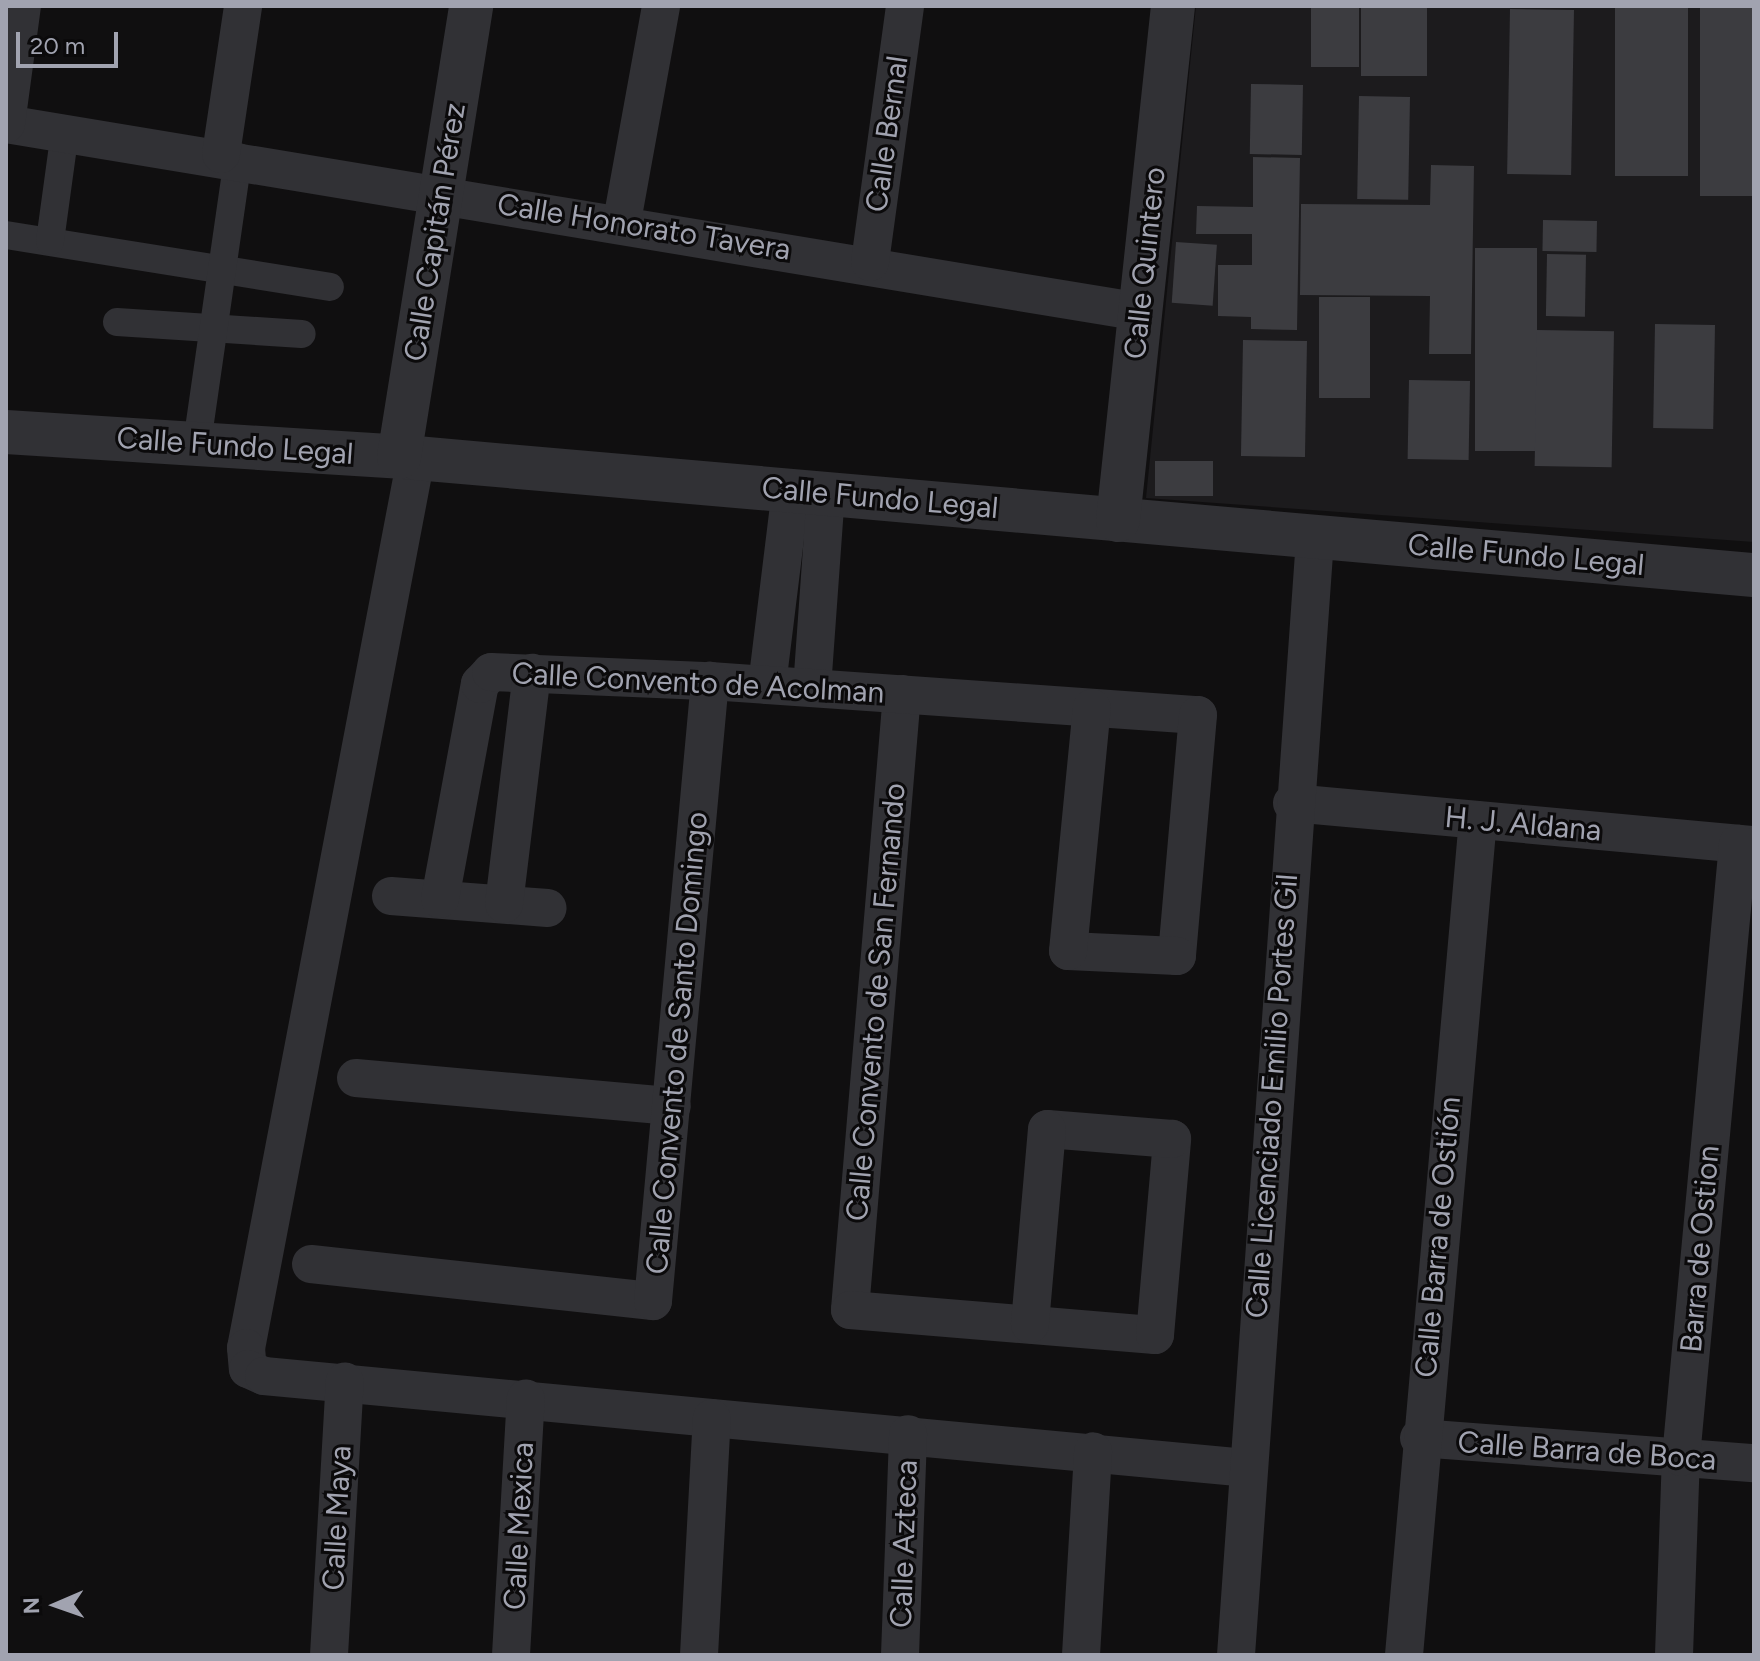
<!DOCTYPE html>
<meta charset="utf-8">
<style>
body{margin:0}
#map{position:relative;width:1760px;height:1661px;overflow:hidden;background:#100f10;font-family:Figtree,sans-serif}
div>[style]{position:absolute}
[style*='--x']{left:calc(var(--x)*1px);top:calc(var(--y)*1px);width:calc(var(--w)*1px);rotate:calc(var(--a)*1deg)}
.built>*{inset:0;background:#1c1b1d}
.building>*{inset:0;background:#3c3c40;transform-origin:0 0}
.pedestrian>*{height:28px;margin:-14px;padding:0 14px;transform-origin:14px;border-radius:14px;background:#313135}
.minor>*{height:38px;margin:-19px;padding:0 19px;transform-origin:19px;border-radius:19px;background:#313135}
.tertiary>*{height:44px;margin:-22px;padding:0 22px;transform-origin:22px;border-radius:22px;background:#313135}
span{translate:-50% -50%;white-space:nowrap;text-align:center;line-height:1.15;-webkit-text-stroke:6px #0b0a0b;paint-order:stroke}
.street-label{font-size:30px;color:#a1a3b0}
.frame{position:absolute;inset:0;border:8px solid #a1a3b0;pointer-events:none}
.north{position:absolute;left:16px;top:1565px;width:80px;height:80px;-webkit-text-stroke:6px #0b0a0b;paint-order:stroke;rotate:268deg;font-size:22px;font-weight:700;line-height:32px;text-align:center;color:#a1a3b0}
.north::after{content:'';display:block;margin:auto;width:28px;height:36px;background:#a1a3b0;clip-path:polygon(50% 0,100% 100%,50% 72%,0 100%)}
.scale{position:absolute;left:16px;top:32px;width:102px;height:36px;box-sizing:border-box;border:4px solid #a1a3b0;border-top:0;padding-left:10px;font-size:24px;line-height:28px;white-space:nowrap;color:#a1a3b0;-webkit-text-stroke:6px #0b0a0b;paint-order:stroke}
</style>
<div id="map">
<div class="built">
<div style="clip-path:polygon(1196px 6px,1754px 6px,1754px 542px,1146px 498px)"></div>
</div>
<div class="building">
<div style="left:1311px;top:6px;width:48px;height:61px"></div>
<div style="left:1361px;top:6px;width:66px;height:70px"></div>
<div style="left:1615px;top:6px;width:73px;height:170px"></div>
<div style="left:1700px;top:6px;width:54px;height:190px"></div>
<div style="left:1510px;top:9px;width:64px;height:165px;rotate:1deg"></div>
<div style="left:1251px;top:84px;width:52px;height:70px;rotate:1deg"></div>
<div style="left:1359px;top:96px;width:51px;height:103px;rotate:1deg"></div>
<div style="clip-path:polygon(1253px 157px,1300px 158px,1297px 330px,1251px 329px,1251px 317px,1218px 316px,1218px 265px,1252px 265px,1252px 234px,1196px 234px,1197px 206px,1253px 207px)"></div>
<div style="clip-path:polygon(1431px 165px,1474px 166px,1471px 354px,1429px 354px,1430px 296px,1300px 295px,1301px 204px,1430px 205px)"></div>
<div style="left:1543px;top:220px;width:54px;height:31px;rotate:1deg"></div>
<div style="left:1176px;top:242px;width:41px;height:61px;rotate:4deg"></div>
<div style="left:1475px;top:248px;width:62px;height:203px"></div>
<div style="left:1547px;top:254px;width:39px;height:62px;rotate:1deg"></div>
<div style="left:1319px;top:297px;width:51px;height:101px"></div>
<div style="left:1655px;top:324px;width:60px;height:104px;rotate:1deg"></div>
<div style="left:1537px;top:330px;width:77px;height:136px;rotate:1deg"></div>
<div style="left:1243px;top:340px;width:64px;height:116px;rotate:1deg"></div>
<div style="left:1409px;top:380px;width:61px;height:79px;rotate:1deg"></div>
<div style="left:1155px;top:461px;width:58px;height:35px"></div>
</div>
<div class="pedestrian">
<div style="--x:6;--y:235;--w:328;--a:9.1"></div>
<div style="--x:50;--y:241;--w:110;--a:-82.2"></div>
<div style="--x:117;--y:322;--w:185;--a:3.7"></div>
<div style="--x:197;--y:443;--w:289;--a:-81.8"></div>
</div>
<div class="minor">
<div style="--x:6;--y:124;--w:1149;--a:9.41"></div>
<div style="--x:6;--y:124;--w:119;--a:-82.3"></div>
<div style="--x:221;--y:154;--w:150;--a:-81.5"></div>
<div style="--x:622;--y:221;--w:219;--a:-79.7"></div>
<div style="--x:870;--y:262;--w:258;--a:-82.2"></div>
<div style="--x:416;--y:458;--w:906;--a:100.81"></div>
<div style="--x:246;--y:1348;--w:21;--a:85"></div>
<div style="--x:248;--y:1369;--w:17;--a:24"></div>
<div style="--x:264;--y:1376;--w:986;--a:5.35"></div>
<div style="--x:767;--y:685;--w:197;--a:-83"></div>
<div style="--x:812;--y:688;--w:196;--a:-85.9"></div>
<div style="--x:902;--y:694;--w:618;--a:94.83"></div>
<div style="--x:850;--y:1310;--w:306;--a:4.7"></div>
<div style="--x:1155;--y:1335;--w:197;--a:-85"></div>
<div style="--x:1172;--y:1139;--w:125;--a:-175.4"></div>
<div style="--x:1047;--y:1129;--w:196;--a:95"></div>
<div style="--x:1292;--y:803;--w:464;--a:5.2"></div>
<div style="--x:391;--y:896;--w:157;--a:4.4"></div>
<div style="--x:440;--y:899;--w:219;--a:-79.5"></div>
<div style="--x:480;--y:684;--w:16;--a:-47"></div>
<div style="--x:491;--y:672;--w:219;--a:2.4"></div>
<div style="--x:710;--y:681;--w:489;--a:4"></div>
<div style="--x:1198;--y:715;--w:242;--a:95"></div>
<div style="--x:1177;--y:956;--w:109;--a:-177.4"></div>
<div style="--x:1068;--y:951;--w:244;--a:-84.4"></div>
<div style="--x:504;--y:904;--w:233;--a:-83.1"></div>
<div style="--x:356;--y:1078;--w:317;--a:5.1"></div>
<div style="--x:311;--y:1264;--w:344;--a:6.2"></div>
<div style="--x:653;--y:1301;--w:623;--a:-84.75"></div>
<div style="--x:1419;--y:1438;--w:336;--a:4.3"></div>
<div style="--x:329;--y:1655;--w:274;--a:-86.7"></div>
<div style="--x:511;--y:1655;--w:257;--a:-86.7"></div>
<div style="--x:699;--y:1655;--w:237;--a:-86.9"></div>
<div style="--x:900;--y:1655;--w:221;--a:-87.9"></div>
<div style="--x:1081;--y:1655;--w:204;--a:-86.6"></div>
<div style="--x:1236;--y:1655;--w:1120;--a:-85.95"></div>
<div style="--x:1404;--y:1655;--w:838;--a:-84.94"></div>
<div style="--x:1674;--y:1655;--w:198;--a:-88"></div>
<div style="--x:1681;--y:1457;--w:616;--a:-84.69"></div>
</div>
<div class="tertiary">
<div style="--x:6;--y:432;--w:411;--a:3.6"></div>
<div style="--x:416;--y:458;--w:1343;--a:5"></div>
<div style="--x:399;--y:457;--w:457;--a:-80.9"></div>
<div style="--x:1118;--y:520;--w:517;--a:-83.89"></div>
</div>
<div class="street-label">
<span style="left:887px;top:134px;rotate:-82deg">Calle Bernal</span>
<span style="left:644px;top:227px;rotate:9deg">Calle Honorato Tavera</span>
<span style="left:435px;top:232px;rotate:-81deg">Calle Capitán Pérez</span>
<span style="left:1145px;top:263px;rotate:-84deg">Calle Quintero</span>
<span style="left:235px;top:446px;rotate:4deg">Calle Fundo Legal</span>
<span style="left:880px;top:498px;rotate:5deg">Calle Fundo Legal</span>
<span style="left:1526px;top:555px;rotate:5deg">Calle Fundo Legal</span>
<span style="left:698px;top:683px;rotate:3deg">Calle Convento de Acolman</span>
<span style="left:1523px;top:824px;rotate:5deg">H. J. Aldana</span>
<span style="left:876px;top:1002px;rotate:-85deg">Calle Convento de San Fernando</span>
<span style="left:677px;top:1043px;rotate:-85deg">Calle Convento de Santo Domingo</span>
<span style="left:1272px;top:1096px;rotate:-86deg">Calle Licenciado Emilio Portes Gil</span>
<span style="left:1438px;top:1237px;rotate:-85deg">Calle Barra de Ostión</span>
<span style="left:1700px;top:1249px;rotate:-85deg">Barra de Ostion</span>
<span style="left:1587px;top:1451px;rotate:4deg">Calle Barra de Boca</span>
<span style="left:337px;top:1518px;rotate:-87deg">Calle Maya</span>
<span style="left:519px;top:1526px;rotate:-87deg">Calle Mexica</span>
<span style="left:904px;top:1544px;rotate:-88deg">Calle Azteca</span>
</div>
<div class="frame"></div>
<div class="north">N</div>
<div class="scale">20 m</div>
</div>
